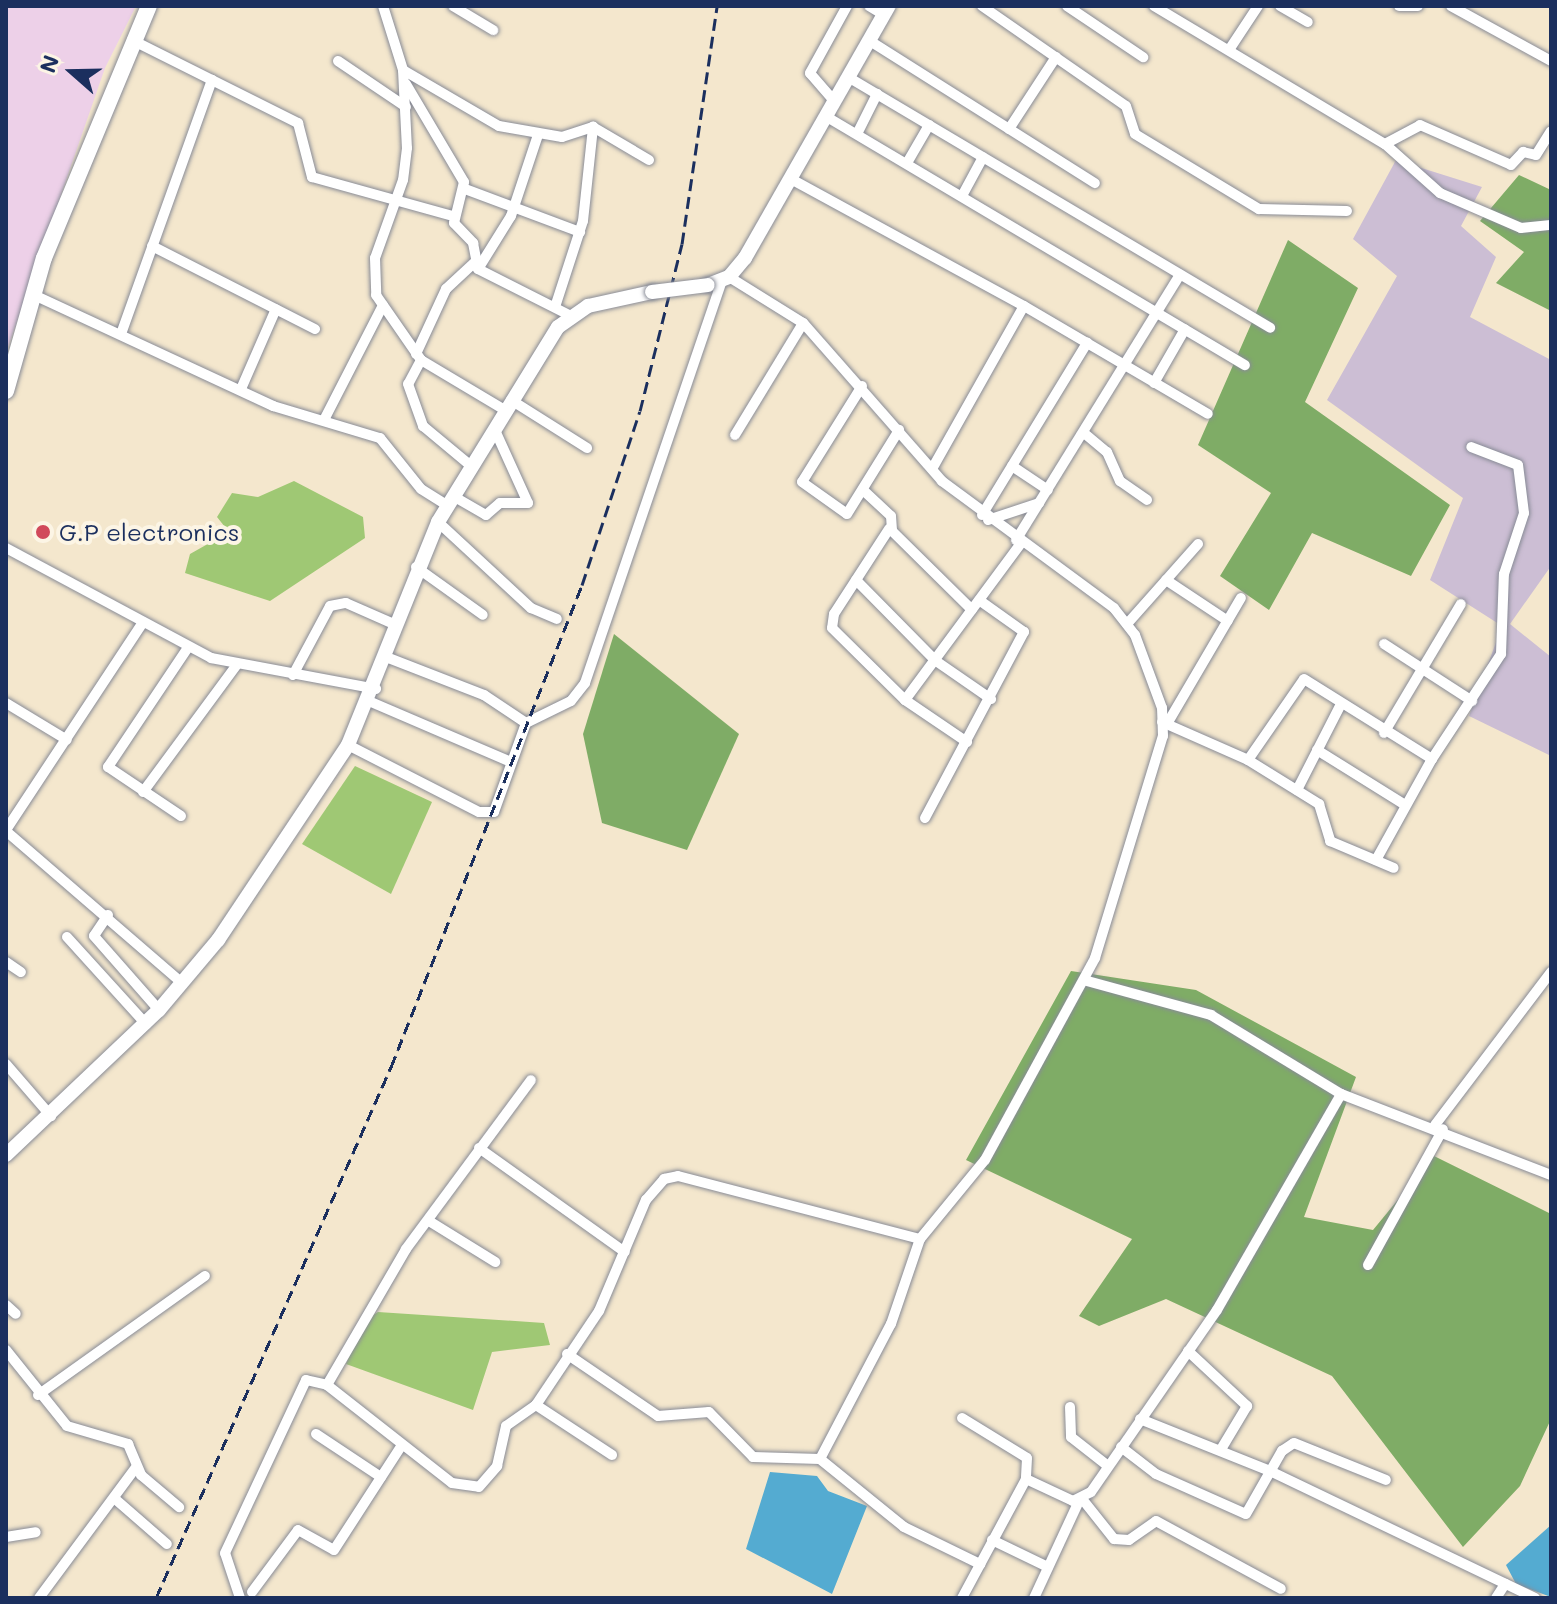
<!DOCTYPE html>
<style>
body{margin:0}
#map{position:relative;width:1557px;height:1604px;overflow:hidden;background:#f4e7cd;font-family:Mali,sans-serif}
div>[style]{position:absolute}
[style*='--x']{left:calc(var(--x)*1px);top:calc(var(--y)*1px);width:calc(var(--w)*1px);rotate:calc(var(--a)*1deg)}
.built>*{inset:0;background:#edd0e8}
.industrial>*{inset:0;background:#ccbed4}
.green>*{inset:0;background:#9fc874}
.forest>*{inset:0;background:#7fac66}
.water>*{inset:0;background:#54abd1}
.roads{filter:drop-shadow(0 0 2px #888b96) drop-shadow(0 0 2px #888b96)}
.street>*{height:10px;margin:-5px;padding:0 5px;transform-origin:5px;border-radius:5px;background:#fff}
.secondary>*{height:14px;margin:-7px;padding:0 7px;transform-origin:7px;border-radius:7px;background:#fff}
.primary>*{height:16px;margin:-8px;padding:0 8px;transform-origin:8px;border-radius:8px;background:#fff}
.rail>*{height:3px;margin-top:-1.5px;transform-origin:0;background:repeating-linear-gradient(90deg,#1b2f5e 0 12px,transparent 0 18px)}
.bridges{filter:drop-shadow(0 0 2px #888b96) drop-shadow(0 0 2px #888b96)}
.secondary-bridge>*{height:14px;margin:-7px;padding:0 7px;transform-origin:7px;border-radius:7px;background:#fff}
.dots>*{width:22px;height:22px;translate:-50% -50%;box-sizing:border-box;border:4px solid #fcf5e5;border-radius:50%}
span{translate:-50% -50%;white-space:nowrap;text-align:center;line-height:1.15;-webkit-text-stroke:8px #fcf5e5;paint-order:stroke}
.poi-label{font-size:24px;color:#1b2f5e}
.left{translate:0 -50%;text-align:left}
.frame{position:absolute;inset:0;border:8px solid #1b2f5e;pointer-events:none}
.north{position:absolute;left:32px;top:32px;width:80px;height:80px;-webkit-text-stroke:6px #fcf5e5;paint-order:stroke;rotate:290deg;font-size:22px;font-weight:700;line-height:32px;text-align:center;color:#1b2f5e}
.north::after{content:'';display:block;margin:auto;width:28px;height:36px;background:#1b2f5e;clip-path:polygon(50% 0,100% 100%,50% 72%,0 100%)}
</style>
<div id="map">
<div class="built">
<div style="clip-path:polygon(6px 6px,136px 6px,105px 68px,6px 353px)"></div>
</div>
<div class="industrial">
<div style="clip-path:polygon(1396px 160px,1482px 187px,1461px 226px,1496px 257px,1470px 317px,1551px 360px,1551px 566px,1510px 624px,1551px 657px,1549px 755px,1469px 716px,1502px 626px,1430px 580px,1463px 498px,1327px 400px,1397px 276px,1353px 239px)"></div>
</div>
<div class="green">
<div style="clip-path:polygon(294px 481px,363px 517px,365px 538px,270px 601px,185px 573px,190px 554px,229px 532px,217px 517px,232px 493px,258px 497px)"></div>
<div style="clip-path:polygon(355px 766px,432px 802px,391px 894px,302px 844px)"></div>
<div style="clip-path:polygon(378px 1312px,544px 1323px,550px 1345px,492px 1352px,473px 1410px,346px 1364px,365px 1320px)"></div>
</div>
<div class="forest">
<div style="clip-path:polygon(1519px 175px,1551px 190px,1551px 311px,1496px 283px,1524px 252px,1480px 221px)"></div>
<div style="clip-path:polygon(1288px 240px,1358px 288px,1305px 402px,1450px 505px,1411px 576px,1312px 533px,1269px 610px,1220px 576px,1271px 493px,1198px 445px)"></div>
<div style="clip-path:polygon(614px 634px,739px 734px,687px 850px,602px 823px,583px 734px)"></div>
<div style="clip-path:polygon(1071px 971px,1196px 990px,1356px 1077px,1304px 1217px,1373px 1230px,1434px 1156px,1551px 1214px,1551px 1419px,1520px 1486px,1463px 1547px,1332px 1376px,1166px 1299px,1099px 1326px,1079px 1316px,1132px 1239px,966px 1160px)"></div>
</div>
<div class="water">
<div style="clip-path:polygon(770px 1472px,817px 1476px,828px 1491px,867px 1506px,832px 1594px,746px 1549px)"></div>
<div style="clip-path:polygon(1551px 1525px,1551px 1597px,1516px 1584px,1506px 1565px)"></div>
</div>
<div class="roads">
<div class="street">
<div style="--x:383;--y:6;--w:67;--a:72.6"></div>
<div style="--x:403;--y:70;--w:78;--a:87.1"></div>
<div style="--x:407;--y:148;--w:32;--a:97"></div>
<div style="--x:403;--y:180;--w:83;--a:109.7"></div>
<div style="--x:375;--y:258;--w:37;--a:88"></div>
<div style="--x:376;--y:295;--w:79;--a:55.3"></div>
<div style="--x:421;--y:360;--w:98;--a:30.8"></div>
<div style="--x:453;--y:6;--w:47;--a:31"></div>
<div style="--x:869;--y:6;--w:17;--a:31"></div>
<div style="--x:982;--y:6;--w:175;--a:34.8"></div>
<div style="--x:1126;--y:106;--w:29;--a:72"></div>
<div style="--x:1135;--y:134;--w:145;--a:31.2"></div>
<div style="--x:1259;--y:209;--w:88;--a:1.3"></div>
<div style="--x:1067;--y:6;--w:92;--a:33.9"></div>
<div style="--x:1154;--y:6;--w:269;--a:30.9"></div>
<div style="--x:1385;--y:144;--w:74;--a:41.7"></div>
<div style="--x:1440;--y:193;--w:88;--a:23.4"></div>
<div style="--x:1521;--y:228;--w:30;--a:-6"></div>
<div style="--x:1280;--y:6;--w:32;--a:30"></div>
<div style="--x:1399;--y:6;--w:19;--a:0"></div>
<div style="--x:1451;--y:6;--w:114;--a:28.8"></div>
<div style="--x:132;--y:40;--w:186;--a:26.6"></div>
<div style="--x:298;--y:123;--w:56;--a:75.5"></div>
<div style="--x:312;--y:177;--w:146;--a:15.5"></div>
<div style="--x:870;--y:41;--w:266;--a:32.3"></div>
<div style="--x:1229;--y:50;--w:53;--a:-56.6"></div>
<div style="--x:338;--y:61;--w:82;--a:34.1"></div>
<div style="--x:403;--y:70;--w:111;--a:30.3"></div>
<div style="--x:499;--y:126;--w:64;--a:9.9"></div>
<div style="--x:562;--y:137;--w:33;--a:-18"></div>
<div style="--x:593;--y:127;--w:65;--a:30.5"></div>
<div style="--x:848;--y:77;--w:491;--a:30.7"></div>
<div style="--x:406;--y:84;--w:114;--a:59.4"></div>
<div style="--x:464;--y:182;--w:42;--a:103.7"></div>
<div style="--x:454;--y:223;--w:28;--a:46"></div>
<div style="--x:473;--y:243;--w:26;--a:79"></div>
<div style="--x:478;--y:269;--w:104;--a:26.8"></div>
<div style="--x:835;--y:102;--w:38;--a:-131"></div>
<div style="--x:810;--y:73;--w:77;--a:-61.1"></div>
<div style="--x:827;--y:117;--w:486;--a:30.7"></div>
<div style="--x:1009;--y:129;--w:86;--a:-56.9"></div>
<div style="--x:857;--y:134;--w:45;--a:-63.4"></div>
<div style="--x:1385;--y:144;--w:40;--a:-28"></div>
<div style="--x:1420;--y:125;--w:99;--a:23.7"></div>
<div style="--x:1511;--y:165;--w:18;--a:-47"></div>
<div style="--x:1523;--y:152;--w:13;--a:13"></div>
<div style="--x:1536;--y:155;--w:28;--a:-58"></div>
<div style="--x:907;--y:163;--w:44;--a:-59.9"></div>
<div style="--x:791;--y:179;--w:265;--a:28.6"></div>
<div style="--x:465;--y:189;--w:123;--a:20.5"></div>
<div style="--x:962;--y:196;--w:44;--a:-61.7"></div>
<div style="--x:152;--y:246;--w:183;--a:27"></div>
<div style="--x:478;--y:269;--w:62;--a:-58.1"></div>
<div style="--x:511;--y:216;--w:85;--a:-71.6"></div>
<div style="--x:34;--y:295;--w:264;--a:24.9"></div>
<div style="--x:273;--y:406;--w:112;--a:16.7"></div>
<div style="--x:380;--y:438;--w:65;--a:51.2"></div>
<div style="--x:421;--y:489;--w:32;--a:32"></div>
<div style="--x:556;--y:304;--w:87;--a:-72"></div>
<div style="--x:583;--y:221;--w:95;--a:-83.9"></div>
<div style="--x:121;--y:334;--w:270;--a:-70.3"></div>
<div style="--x:416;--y:354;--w:72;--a:-65.2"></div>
<div style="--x:446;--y:289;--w:41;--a:-43"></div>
<div style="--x:421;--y:360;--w:27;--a:118"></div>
<div style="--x:408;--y:384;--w:45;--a:70.3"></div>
<div style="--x:423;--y:426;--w:62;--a:39.8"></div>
<div style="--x:1154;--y:383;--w:62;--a:-60.1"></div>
<div style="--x:862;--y:386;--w:113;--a:122"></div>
<div style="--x:802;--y:482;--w:55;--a:35.4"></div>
<div style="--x:847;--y:514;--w:99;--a:-58.2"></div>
<div style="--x:241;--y:389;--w:87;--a:-66.4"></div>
<div style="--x:511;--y:400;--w:90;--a:32.3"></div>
<div style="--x:324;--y:420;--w:129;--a:-62.8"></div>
<div style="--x:1084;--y:433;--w:30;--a:40"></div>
<div style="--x:1107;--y:452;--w:32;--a:66"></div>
<div style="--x:1120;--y:481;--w:33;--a:35"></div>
<div style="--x:735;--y:435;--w:131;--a:-58.7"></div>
<div style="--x:1012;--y:466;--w:43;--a:33.7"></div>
<div style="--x:932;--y:469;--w:187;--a:-60.6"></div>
<div style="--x:1024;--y:306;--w:213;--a:30.4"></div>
<div style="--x:863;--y:490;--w:38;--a:43"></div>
<div style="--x:891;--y:516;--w:15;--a:86"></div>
<div style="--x:892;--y:531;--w:112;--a:44.6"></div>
<div style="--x:453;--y:496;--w:38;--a:30"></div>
<div style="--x:486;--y:515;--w:18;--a:-41"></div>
<div style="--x:500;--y:503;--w:28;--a:0"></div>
<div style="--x:528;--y:503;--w:82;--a:-114.4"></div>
<div style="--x:982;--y:515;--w:202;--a:-58.6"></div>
<div style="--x:988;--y:520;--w:54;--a:-18.4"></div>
<div style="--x:438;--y:522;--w:127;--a:42.8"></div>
<div style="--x:531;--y:608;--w:28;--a:23"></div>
<div style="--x:889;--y:529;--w:101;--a:122.9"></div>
<div style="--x:834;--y:614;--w:14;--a:98"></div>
<div style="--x:832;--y:628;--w:103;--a:44.6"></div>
<div style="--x:905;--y:700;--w:75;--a:34.1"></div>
<div style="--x:1016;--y:540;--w:312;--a:-58.3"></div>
<div style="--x:6;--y:548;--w:233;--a:28.2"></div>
<div style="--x:211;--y:658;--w:168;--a:10.6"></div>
<div style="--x:416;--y:567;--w:82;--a:35.6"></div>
<div style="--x:856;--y:580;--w:114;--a:45.4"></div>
<div style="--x:936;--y:661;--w:67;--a:34.6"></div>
<div style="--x:1166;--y:580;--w:74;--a:33.5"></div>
<div style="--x:1127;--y:624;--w:107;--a:-48.4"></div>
<div style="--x:1384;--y:644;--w:105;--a:32.9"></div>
<div style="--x:386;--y:657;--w:105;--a:21.2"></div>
<div style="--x:484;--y:695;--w:50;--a:33.7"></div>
<div style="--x:293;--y:675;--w:78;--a:-61.8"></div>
<div style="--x:330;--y:606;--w:16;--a:-11"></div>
<div style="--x:346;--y:603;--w:55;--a:23.7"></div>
<div style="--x:905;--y:700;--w:195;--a:-53.5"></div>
<div style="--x:371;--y:702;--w:152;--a:23.2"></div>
<div style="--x:6;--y:703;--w:71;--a:31.2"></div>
<div style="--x:1162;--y:722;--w:94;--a:23.8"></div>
<div style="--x:1248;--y:760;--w:98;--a:-55.3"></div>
<div style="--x:1304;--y:679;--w:151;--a:32"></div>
<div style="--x:1432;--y:759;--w:126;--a:-56.7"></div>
<div style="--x:1501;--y:654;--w:80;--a:-87.9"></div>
<div style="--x:1504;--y:574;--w:64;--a:-71.8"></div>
<div style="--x:1524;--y:513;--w:48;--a:-97.1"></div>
<div style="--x:1518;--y:465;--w:50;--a:-159"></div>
<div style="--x:1167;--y:724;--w:146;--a:-59.6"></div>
<div style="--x:1384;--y:733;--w:150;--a:-59.2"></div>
<div style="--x:348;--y:745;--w:147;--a:27.1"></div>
<div style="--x:479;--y:812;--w:15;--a:0"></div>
<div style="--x:494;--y:812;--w:95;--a:-70.2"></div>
<div style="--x:526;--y:723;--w:50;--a:-26.1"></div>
<div style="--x:571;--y:701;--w:23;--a:-52"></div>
<div style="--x:585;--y:683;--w:426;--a:-71.2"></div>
<div style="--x:1317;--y:750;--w:104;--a:32"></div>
<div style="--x:1248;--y:760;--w:84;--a:31.8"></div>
<div style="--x:1319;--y:804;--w:39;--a:73"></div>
<div style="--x:1330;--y:841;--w:69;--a:22.9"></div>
<div style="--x:1297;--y:790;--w:97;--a:-62.9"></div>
<div style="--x:143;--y:792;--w:157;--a:-53.6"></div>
<div style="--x:181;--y:816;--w:88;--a:-146.1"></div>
<div style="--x:108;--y:767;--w:142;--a:-56.2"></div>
<div style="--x:925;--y:818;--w:211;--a:-62"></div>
<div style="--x:1024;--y:632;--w:55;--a:-144.6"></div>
<div style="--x:6;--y:830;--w:249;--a:-56.6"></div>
<div style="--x:6;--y:831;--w:233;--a:40.8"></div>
<div style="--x:1376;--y:860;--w:115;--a:-61"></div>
<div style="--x:108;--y:915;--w:25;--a:124"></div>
<div style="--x:94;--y:936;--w:98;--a:48.7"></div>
<div style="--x:67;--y:937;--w:118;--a:47.8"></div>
<div style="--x:6;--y:962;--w:18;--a:34"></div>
<div style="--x:1087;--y:981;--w:129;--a:15.3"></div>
<div style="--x:1211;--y:1015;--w:152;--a:31.3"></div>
<div style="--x:1341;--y:1094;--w:225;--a:21.1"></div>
<div style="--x:6;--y:1064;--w:69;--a:49.1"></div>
<div style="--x:1435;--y:1125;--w:192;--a:-52.8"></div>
<div style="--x:479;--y:1148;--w:179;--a:35.5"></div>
<div style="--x:429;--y:1221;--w:78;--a:31.8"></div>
<div style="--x:1368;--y:1265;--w:155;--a:-61.1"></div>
<div style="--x:6;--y:1305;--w:13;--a:42"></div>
<div style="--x:6;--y:1350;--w:97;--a:51.2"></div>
<div style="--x:67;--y:1426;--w:64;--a:16.4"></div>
<div style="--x:128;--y:1444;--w:34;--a:67"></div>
<div style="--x:141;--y:1475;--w:50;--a:40.1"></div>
<div style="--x:1188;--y:1351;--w:81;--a:43"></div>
<div style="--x:1247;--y:1406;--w:52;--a:121"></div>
<div style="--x:567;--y:1354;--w:110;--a:34.3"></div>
<div style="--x:658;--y:1416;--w:51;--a:-4.5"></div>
<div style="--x:709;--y:1412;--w:63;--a:45.6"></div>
<div style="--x:753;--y:1457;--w:67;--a:1.7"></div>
<div style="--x:820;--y:1459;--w:108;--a:39"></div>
<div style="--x:904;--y:1527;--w:85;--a:26"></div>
<div style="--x:327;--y:1385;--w:157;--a:-59.8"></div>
<div style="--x:406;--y:1249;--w:210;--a:-53.5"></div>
<div style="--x:38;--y:1395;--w:205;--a:-35.5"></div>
<div style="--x:536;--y:1405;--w:91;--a:33.3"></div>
<div style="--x:1070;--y:1407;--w:30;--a:88"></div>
<div style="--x:1071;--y:1437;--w:47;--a:38.1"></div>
<div style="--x:962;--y:1418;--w:76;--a:31.6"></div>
<div style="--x:1027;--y:1458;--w:21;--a:93"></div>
<div style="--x:1140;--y:1419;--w:140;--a:21.8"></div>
<div style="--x:1270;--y:1471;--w:294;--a:25.6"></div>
<div style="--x:316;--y:1434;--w:78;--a:33.5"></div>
<div style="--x:1121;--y:1447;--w:44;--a:37.6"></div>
<div style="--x:1156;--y:1474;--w:98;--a:24"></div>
<div style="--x:1246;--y:1514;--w:73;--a:-60.3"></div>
<div style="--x:1282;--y:1451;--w:14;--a:-34"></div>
<div style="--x:1294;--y:1443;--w:99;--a:21.9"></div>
<div style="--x:820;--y:1459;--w:153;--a:-62.3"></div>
<div style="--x:891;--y:1324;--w:90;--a:-71.2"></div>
<div style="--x:114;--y:1498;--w:70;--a:41"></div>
<div style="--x:1083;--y:1500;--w:50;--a:51.5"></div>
<div style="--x:1114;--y:1539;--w:15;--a:4"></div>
<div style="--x:1129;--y:1540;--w:33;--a:-35"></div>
<div style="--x:1156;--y:1521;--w:142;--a:28.5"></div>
<div style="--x:6;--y:1537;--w:30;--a:-9"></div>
<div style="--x:992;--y:1540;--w:62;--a:25.7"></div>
<div style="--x:252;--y:1592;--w:77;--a:-53.4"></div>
<div style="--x:298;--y:1530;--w:41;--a:29.1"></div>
<div style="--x:334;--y:1550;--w:121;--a:-57.1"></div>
<div style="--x:39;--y:1598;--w:164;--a:-53.4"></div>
<div style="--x:240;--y:1598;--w:47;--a:-108.4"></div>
<div style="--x:225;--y:1553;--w:191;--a:-64.9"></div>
<div style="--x:306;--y:1380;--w:22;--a:13"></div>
<div style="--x:327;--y:1385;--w:159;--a:38.1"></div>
<div style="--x:452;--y:1483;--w:27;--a:8"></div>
<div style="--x:479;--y:1487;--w:28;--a:-49"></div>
<div style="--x:497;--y:1466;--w:41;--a:-77.3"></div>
<div style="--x:506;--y:1426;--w:37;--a:-35"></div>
<div style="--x:536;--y:1405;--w:113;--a:-56.2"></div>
<div style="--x:599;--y:1311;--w:121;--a:-67.1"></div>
<div style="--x:646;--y:1200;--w:28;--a:-49"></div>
<div style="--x:664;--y:1179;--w:14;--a:-12"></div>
<div style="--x:678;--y:1176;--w:250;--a:14.6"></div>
<div style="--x:920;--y:1239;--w:102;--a:-50.6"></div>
<div style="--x:985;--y:1160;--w:230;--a:-61.4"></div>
<div style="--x:1095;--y:958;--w:232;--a:-73"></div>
<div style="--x:1163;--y:736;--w:28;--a:-92"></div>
<div style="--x:1162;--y:708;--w:78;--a:-110.3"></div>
<div style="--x:1135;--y:635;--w:34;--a:-128"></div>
<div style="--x:1114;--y:608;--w:214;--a:-143.6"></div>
<div style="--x:942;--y:481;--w:210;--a:-131.3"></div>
<div style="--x:803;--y:323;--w:87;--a:-148.1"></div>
<div style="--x:962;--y:1598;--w:135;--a:-61.7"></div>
<div style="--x:1026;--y:1479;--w:52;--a:25.1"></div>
<div style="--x:1073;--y:1501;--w:20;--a:-27"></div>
<div style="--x:1091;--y:1492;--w:221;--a:-55.3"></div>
<div style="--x:1217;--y:1310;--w:249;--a:-60.1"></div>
<div style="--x:1034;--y:1598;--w:107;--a:-65.1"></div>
<div style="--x:1496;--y:1598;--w:17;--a:-57"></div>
</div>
<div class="secondary">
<div style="--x:708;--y:285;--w:22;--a:-21"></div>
<div style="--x:729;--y:277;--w:25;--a:-50"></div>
<div style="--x:745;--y:258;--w:290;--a:-60.3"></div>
<div style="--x:6;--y:1155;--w:211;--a:-43.5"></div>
<div style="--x:159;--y:1010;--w:92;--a:-49.9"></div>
<div style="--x:218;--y:940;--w:234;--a:-56.3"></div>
<div style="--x:348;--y:745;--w:240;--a:-68"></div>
<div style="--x:438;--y:522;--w:229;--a:-58.4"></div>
<div style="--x:558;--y:327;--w:37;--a:-35"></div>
<div style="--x:588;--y:306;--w:66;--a:-12.3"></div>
</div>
<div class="primary">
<div style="--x:6;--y:391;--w:138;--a:-74.1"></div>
<div style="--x:44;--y:258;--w:273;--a:-67.4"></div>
</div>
</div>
<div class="rail">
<div style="--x:156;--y:1598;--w:581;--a:-66.13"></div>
<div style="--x:391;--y:1067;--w:518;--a:-68.38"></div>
<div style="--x:582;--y:585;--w:183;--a:-71.6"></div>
<div style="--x:640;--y:411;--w:172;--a:-75.9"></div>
<div style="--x:682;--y:244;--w:241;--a:-81.6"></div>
</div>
<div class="bridges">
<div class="secondary-bridge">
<div style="--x:652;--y:292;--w:56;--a:-7.1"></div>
</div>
</div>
<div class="dots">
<div style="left:43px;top:532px;background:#d1495b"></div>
</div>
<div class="poi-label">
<span class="left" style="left:59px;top:532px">G.P electronics</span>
</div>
<div class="frame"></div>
<div class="north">N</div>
</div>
